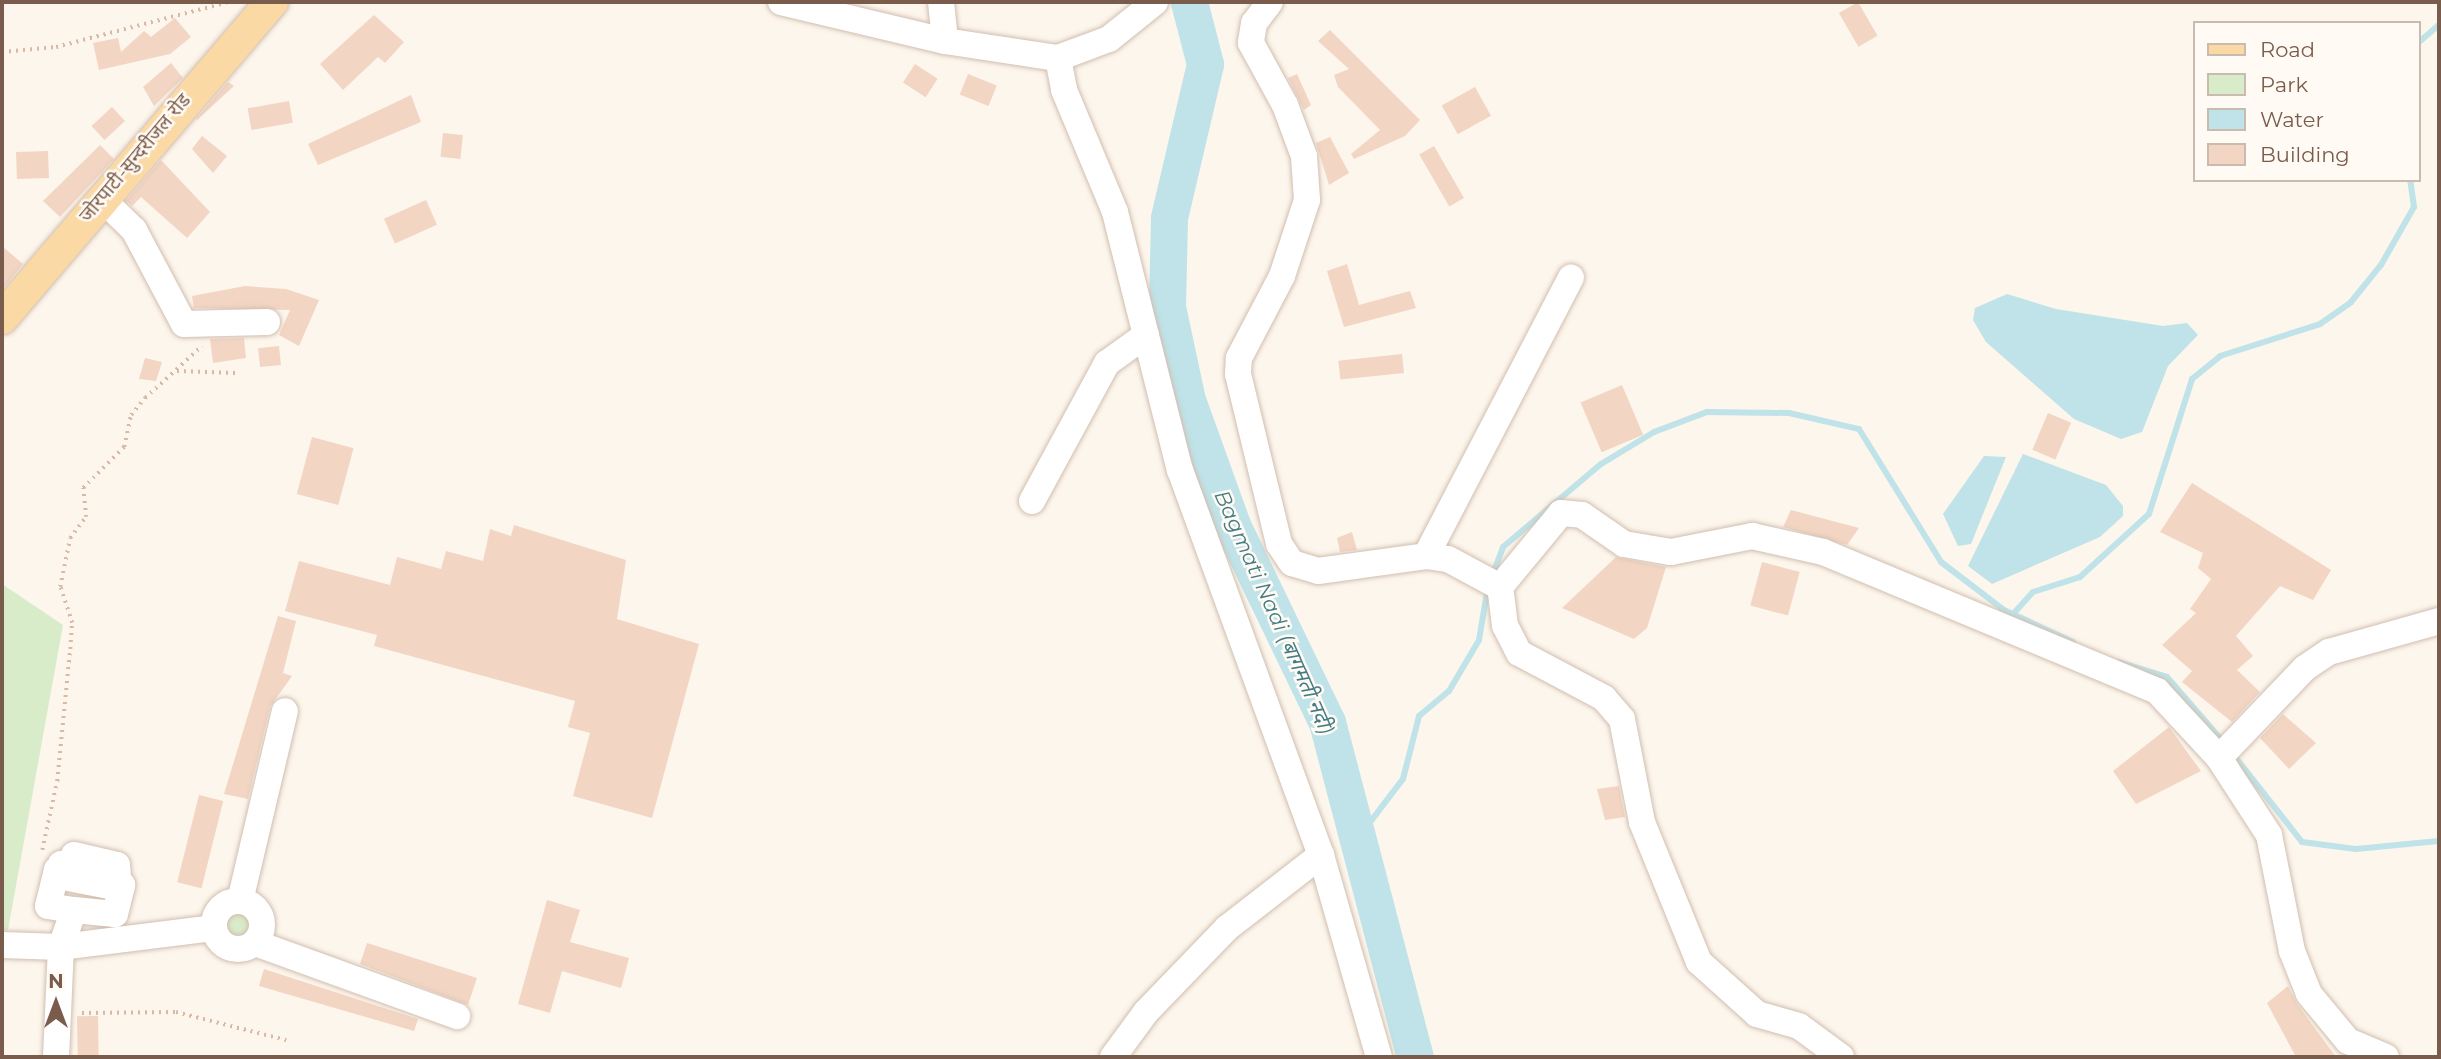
<!DOCTYPE html>
<meta charset="utf-8">
<style>
body{margin:0}
#map{position:relative;width:2441px;height:1059px;overflow:hidden;background:#fdf6ec;font-family:Montserrat,"Noto Sans Devanagari",sans-serif}
div>[style]{position:absolute}
[style*='--x']{left:calc(var(--x)*1px);top:calc(var(--y)*1px);width:calc(var(--w)*1px);rotate:calc(var(--a)*1deg)}
.green>*{inset:0;background:#d8ecc9}
.round{border-radius:50%}
.water>*{inset:0;background:#bfe3e8}
.stream>*{height:6px;margin:-3px;padding:0 3px;transform-origin:3px;border-radius:3px;background:#bfe3e8}
.river>*{height:37px;margin:-18.5px;padding:0 18.5px;transform-origin:18.5px;border-radius:18.5px;background:#bfe3e8}
.building>*{inset:0;background:#f3d5c3;transform-origin:0 0}
.path>*{height:3.5px;margin-top:-1.75px;transform-origin:0;background:repeating-linear-gradient(90deg,#d9b8a5 0 2px,transparent 0 7px)}
.roads{filter:drop-shadow(0 0 2px #d1beb0) drop-shadow(0 0 2px #d1beb0)}
.minor>*{height:26px;margin:-13px;padding:0 13px;transform-origin:13px;border-radius:13px;background:#fff}
.minor>.ring{margin:-13px;padding:0;box-sizing:content-box;background:none;border:26px solid #fff;border-radius:50%}
.major>*{height:32px;margin:-16px;padding:0 16px;transform-origin:16px;border-radius:16px;background:#fbd9a5}
span{translate:-50% -50%;white-space:nowrap;text-align:center;line-height:1.15;-webkit-text-stroke:5px #fffaf3;paint-order:stroke}
.street-label{font-size:19px;color:#7a5c4d}
.water-label{font-size:21px;color:#437c86;font-style:italic}
.frame{position:absolute;inset:0;border:4px solid #7a5c4d;pointer-events:none}
.legend{position:absolute;left:2193px;top:21px;width:228px;height:161px;box-sizing:border-box;background:#fffaf3;border:2px solid #cabbb1;margin:0;padding:9px 12px;list-style:none;font-size:21px;color:#7a5c4d}
.legend li{display:flex;align-items:center;gap:14px;height:35px}
.legend b{width:35px;border:2px solid #cabbb1}
.north{position:absolute;left:21px;top:968px;width:70px;height:70px;-webkit-text-stroke:5px #fffaf3;paint-order:stroke;rotate:0deg;font-size:19px;font-weight:700;line-height:28px;text-align:center;color:#7a5c4d}
.north::after{content:'';display:block;margin:auto;width:24px;height:32px;background:#7a5c4d;clip-path:polygon(50% 0,100% 100%,50% 72%,0 100%)}
</style>
<div id="map">
<div class="green">
<div style="clip-path:polygon(2px 584px,63px 625px,8px 930px,2px 930px)"></div>
<div class="round" style="left:221px;top:907px;width:36px;height:36px"></div>
</div>
<div class="water">
<div style="clip-path:polygon(2007px 294px,2056px 309px,2163px 326px,2187px 323px,2198px 335px,2168px 366px,2142px 432px,2121px 439px,2074px 419px,1986px 342px,1973px 320px,1975px 308px)"></div>
<div style="clip-path:polygon(2023px 454px,2106px 485px,2123px 506px,2123px 516px,2100px 537px,1992px 584px,1968px 566px)"></div>
<div style="clip-path:polygon(1984px 456px,2006px 457px,1971px 544px,1958px 546px,1943px 514px)"></div>
</div>
<div class="stream">
<div style="--x:2418;--y:43;--w:28;--a:-41"></div>
<div style="--x:1492;--y:576;--w:31;--a:-69"></div>
<div style="--x:1503;--y:547;--w:128;--a:-40.3"></div>
<div style="--x:1601;--y:464;--w:62;--a:-31.1"></div>
<div style="--x:1654;--y:432;--w:57;--a:-20.7"></div>
<div style="--x:1707;--y:412;--w:82;--a:0.7"></div>
<div style="--x:1789;--y:413;--w:72;--a:12.9"></div>
<div style="--x:1859;--y:429;--w:156;--a:58.3"></div>
<div style="--x:1941;--y:562;--w:79;--a:37.3"></div>
<div style="--x:2004;--y:610;--w:76;--a:24.9"></div>
<div style="--x:2014;--y:613;--w:28;--a:-48"></div>
<div style="--x:2033;--y:592;--w:49;--a:-17.7"></div>
<div style="--x:2080;--y:577;--w:93;--a:-42.4"></div>
<div style="--x:2149;--y:514;--w:142;--a:-72.3"></div>
<div style="--x:2192;--y:379;--w:36;--a:-39"></div>
<div style="--x:2220;--y:356;--w:105;--a:-17.7"></div>
<div style="--x:2320;--y:324;--w:38;--a:-35"></div>
<div style="--x:2351;--y:302;--w:48;--a:-51"></div>
<div style="--x:2381;--y:265;--w:67;--a:-60.4"></div>
<div style="--x:2414;--y:207;--w:27;--a:-98"></div>
<div style="--x:2119;--y:662;--w:50;--a:17.4"></div>
<div style="--x:2167;--y:677;--w:89;--a:49.1"></div>
<div style="--x:2232;--y:753;--w:113;--a:51.8"></div>
<div style="--x:2302;--y:842;--w:54;--a:7.4"></div>
<div style="--x:2356;--y:849;--w:83;--a:-5.5"></div>
<div style="--x:1358;--y:838;--w:74;--a:-52.7"></div>
<div style="--x:1403;--y:779;--w:65;--a:-75.7"></div>
<div style="--x:1419;--y:716;--w:39;--a:-40"></div>
<div style="--x:1449;--y:691;--w:59;--a:-59.5"></div>
<div style="--x:1479;--y:640;--w:55;--a:-80.5"></div>
</div>
<div class="river">
<div style="--x:1189;--y:2;--w:64;--a:75.5"></div>
<div style="--x:1205;--y:64;--w:158;--a:103.2"></div>
<div style="--x:1169;--y:218;--w:89;--a:91.3"></div>
<div style="--x:1167;--y:307;--w:95;--a:77.9"></div>
<div style="--x:1187;--y:400;--w:133;--a:70.2"></div>
<div style="--x:1232;--y:525;--w:219;--a:64.3"></div>
<div style="--x:1327;--y:722;--w:346;--a:75.3"></div>
</div>
<div class="building">
<div style="left:1858px;top:2px;width:39px;height:22px;rotate:60deg"></div>
<div style="clip-path:polygon(374px 15px,404px 42px,385px 63px,378px 57px,343px 90px,320px 64px)"></div>
<div style="clip-path:polygon(175px 18px,191px 37px,170px 54px,99px 70px,93px 43px,118px 38px,121px 52px,144px 31px,151px 37px)"></div>
<div style="clip-path:polygon(1330px 30px,1420px 120px,1405px 136px,1354px 159px,1351px 154px,1380px 130px,1338px 87px,1334px 75px,1349px 69px,1318px 41px)"></div>
<div style="clip-path:polygon(171px 63px,183px 78px,154px 106px,143px 87px)"></div>
<div style="left:915px;top:64px;width:27px;height:22px;rotate:33deg"></div>
<div style="left:968px;top:74px;width:31px;height:22px;rotate:22deg"></div>
<div style="clip-path:polygon(1297px 74px,1311px 105px,1304px 110px,1288px 78px)"></div>
<div style="clip-path:polygon(228px 82px,234px 86px,197px 120px,196px 119px)"></div>
<div style="left:1475px;top:87px;width:33px;height:38px;rotate:61deg"></div>
<div style="clip-path:polygon(411px 95px,421px 122px,318px 165px,308px 144px)"></div>
<div style="left:289px;top:101px;width:22px;height:42px;rotate:80deg"></div>
<div style="left:112px;top:107px;width:19px;height:28px;rotate:47deg"></div>
<div style="left:443px;top:133px;width:20px;height:24px;rotate:6deg"></div>
<div style="clip-path:polygon(202px 136px,227px 156px,213px 173px,192px 149px)"></div>
<div style="clip-path:polygon(1330px 137px,1349px 173px,1329px 185px,1316px 143px)"></div>
<div style="clip-path:polygon(100px 145px,114px 159px,60px 217px,43px 201px)"></div>
<div style="left:1434px;top:146px;width:60px;height:17px;rotate:60deg"></div>
<div style="left:48px;top:151px;width:27px;height:32px;rotate:88deg"></div>
<div style="clip-path:polygon(161px 160px,210px 212px,187px 238px,141px 197px,132px 206px,126px 201px)"></div>
<div style="left:426px;top:200px;width:27px;height:46px;rotate:66deg"></div>
<div style="clip-path:polygon(2px 246px,23px 264px,2px 290px)"></div>
<div style="clip-path:polygon(1347px 264px,1359px 305px,1410px 291px,1416px 308px,1344px 327px,1327px 271px)"></div>
<div style="clip-path:polygon(245px 286px,286px 289px,319px 300px,299px 346px,279px 335px,290px 310px,194px 308px,192px 296px)"></div>
<div style="clip-path:polygon(244px 338px,246px 358px,213px 363px,210px 339px)"></div>
<div style="left:279px;top:346px;width:19px;height:21px;rotate:84deg"></div>
<div style="left:1402px;top:354px;width:19px;height:64px;rotate:84deg"></div>
<div style="clip-path:polygon(145px 358px,162px 362px,156px 381px,139px 379px)"></div>
<div style="left:1622px;top:385px;width:54px;height:45px;rotate:67deg"></div>
<div style="left:2048px;top:413px;width:25px;height:40px;rotate:23deg"></div>
<div style="left:312px;top:437px;width:43px;height:59px;rotate:15deg"></div>
<div style="clip-path:polygon(2192px 483px,2331px 570px,2313px 600px,2280px 586px,2236px 636px,2253px 656px,2237px 670px,2260px 692px,2232px 722px,2182px 682px,2192px 671px,2162px 645px,2196px 613px,2190px 609px,2211px 579px,2198px 568px,2203px 553px,2160px 532px)"></div>
<div style="clip-path:polygon(1791px 510px,1859px 528px,1847px 545px,1783px 527px)"></div>
<div style="clip-path:polygon(514px 525px,626px 560px,617px 619px,699px 644px,652px 818px,573px 796px,590px 733px,568px 727px,575px 701px,374px 646px,377px 635px,285px 611px,299px 561px,390px 585px,397px 557px,441px 569px,446px 551px,483px 561px,490px 529px,511px 536px)"></div>
<div style="clip-path:polygon(1352px 532px,1357px 550px,1340px 552px,1337px 538px)"></div>
<div style="clip-path:polygon(1616px 557px,1666px 567px,1647px 628px,1634px 639px,1562px 608px)"></div>
<div style="left:1762px;top:562px;width:39px;height:45px;rotate:15deg"></div>
<div style="clip-path:polygon(278px 616px,296px 621px,283px 673px,292px 676px,270px 707px,248px 799px,224px 794px)"></div>
<div style="clip-path:polygon(2283px 714px,2316px 743px,2289px 769px,2260px 738px)"></div>
<div style="clip-path:polygon(2169px 727px,2201px 771px,2136px 804px,2113px 771px)"></div>
<div style="clip-path:polygon(1619px 786px,1625px 817px,1605px 820px,1597px 789px)"></div>
<div style="left:199px;top:795px;width:25px;height:90px;rotate:14deg"></div>
<div style="clip-path:polygon(547px 900px,580px 910px,570px 942px,629px 958px,621px 988px,562px 971px,550px 1013px,518px 1004px)"></div>
<div style="clip-path:polygon(367px 943px,477px 978px,468px 1005px,360px 964px)"></div>
<div style="clip-path:polygon(264px 969px,418px 1019px,414px 1031px,259px 986px)"></div>
<div style="clip-path:polygon(2288px 986px,2297px 1004px,2336px 1057px,2296px 1057px,2267px 1003px)"></div>
<div style="left:98px;top:1016px;width:41px;height:21px;rotate:89deg"></div>
</div>
<div class="path">
<div style="--x:2;--y:52;--w:54;--a:-5.3"></div>
<div style="--x:56;--y:47;--w:179;--a:-14.6"></div>
<div style="--x:177;--y:371;--w:59;--a:1.9"></div>
<div style="--x:42;--y:850;--w:71;--a:-77.7"></div>
<div style="--x:57;--y:781;--w:133;--a:-84.4"></div>
<div style="--x:70;--y:649;--w:26;--a:-86"></div>
<div style="--x:72;--y:623;--w:38;--a:-108"></div>
<div style="--x:60;--y:587;--w:50;--a:-78.5"></div>
<div style="--x:70;--y:538;--w:26;--a:-53"></div>
<div style="--x:86;--y:517;--w:29;--a:-96"></div>
<div style="--x:83;--y:488;--w:58;--a:-45"></div>
<div style="--x:124;--y:447;--w:33;--a:-78"></div>
<div style="--x:131;--y:415;--w:22;--a:-51"></div>
<div style="--x:145;--y:398;--w:77;--a:-42.4"></div>
<div style="--x:82;--y:1013;--w:94;--a:-0.6"></div>
<div style="--x:176;--y:1012;--w:114;--a:14.3"></div>
</div>
<div class="roads">
<div class="minor">
<div style="--x:781;--y:2;--w:169;--a:13.4"></div>
<div style="--x:945;--y:41;--w:114;--a:8.6"></div>
<div style="--x:1058;--y:58;--w:54;--a:-20.4"></div>
<div style="--x:1109;--y:39;--w:59;--a:-38.8"></div>
<div style="--x:941;--y:2;--w:39;--a:84"></div>
<div style="--x:1270;--y:2;--w:26;--a:127"></div>
<div style="--x:1254;--y:23;--w:20;--a:99"></div>
<div style="--x:1251;--y:43;--w:71;--a:61.3"></div>
<div style="--x:1285;--y:105;--w:54;--a:69.6"></div>
<div style="--x:1304;--y:156;--w:44;--a:86.1"></div>
<div style="--x:1307;--y:200;--w:80;--a:108.2"></div>
<div style="--x:1282;--y:276;--w:93;--a:117.7"></div>
<div style="--x:1239;--y:358;--w:16;--a:94"></div>
<div style="--x:1238;--y:374;--w:175;--a:76.4"></div>
<div style="--x:1279;--y:544;--w:23;--a:56"></div>
<div style="--x:1292;--y:563;--w:27;--a:17"></div>
<div style="--x:1318;--y:571;--w:109;--a:-7.9"></div>
<div style="--x:1426;--y:556;--w:22;--a:8"></div>
<div style="--x:1448;--y:559;--w:59;--a:28.3"></div>
<div style="--x:1058;--y:58;--w:33;--a:79"></div>
<div style="--x:1064;--y:90;--w:132;--a:67.3"></div>
<div style="--x:1115;--y:212;--w:266;--a:75.9"></div>
<div style="--x:1180;--y:470;--w:410;--a:69.9"></div>
<div style="--x:1321;--y:855;--w:210;--a:74"></div>
<div style="--x:101;--y:198;--w:46;--a:44.1"></div>
<div style="--x:134;--y:230;--w:106;--a:62"></div>
<div style="--x:184;--y:324;--w:83;--a:-1.4"></div>
<div style="--x:1032;--y:501;--w:157;--a:-61.5"></div>
<div style="--x:1107;--y:363;--w:48;--a:-35.7"></div>
<div style="--x:1426;--y:556;--w:314;--a:-62.5"></div>
<div style="--x:2219;--y:758;--w:124;--a:-46.3"></div>
<div style="--x:2305;--y:668;--w:29;--a:-34"></div>
<div style="--x:2329;--y:652;--w:114;--a:-15.7"></div>
<div style="--x:74;--y:855;--w:44;--a:13.1"></div>
<div style="--x:117;--y:865;--w:23;--a:85"></div>
<div style="--x:119;--y:888;--w:62;--a:-168.9"></div>
<div style="--x:58;--y:876;--w:12;--a:-76"></div>
<div style="--x:61;--y:864;--w:10;--a:11"></div>
<div style="--x:71;--y:866;--w:11;--a:-75"></div>
<div class="ring" style="left:214px;top:901px;width:22px;height:22px"></div>
<div style="--x:240;--y:901;--w:195;--a:-76.7"></div>
<div style="--x:255;--y:943;--w:215;--a:19.9"></div>
<div style="--x:2;--y:945;--w:59;--a:1.9"></div>
<div style="--x:61;--y:947;--w:154;--a:-7.1"></div>
<div style="--x:56;--y:1057;--w:110;--a:-87.4"></div>
<div style="--x:61;--y:947;--w:39;--a:-71"></div>
<div style="--x:74;--y:910;--w:41;--a:5.6"></div>
<div style="--x:115;--y:914;--w:30;--a:-76"></div>
<div style="--x:122;--y:885;--w:67;--a:-167"></div>
<div style="--x:57;--y:870;--w:37;--a:104"></div>
<div style="--x:48;--y:906;--w:26;--a:9"></div>
<div style="--x:1113;--y:1057;--w:56;--a:-53.7"></div>
<div style="--x:1146;--y:1012;--w:117;--a:-46"></div>
<div style="--x:1227;--y:928;--w:119;--a:-37.8"></div>
<div style="--x:1841;--y:1057;--w:52;--a:-143.6"></div>
<div style="--x:1799;--y:1026;--w:44;--a:-164.1"></div>
<div style="--x:1757;--y:1014;--w:78;--a:-138.1"></div>
<div style="--x:1699;--y:962;--w:151;--a:-112.2"></div>
<div style="--x:1642;--y:822;--w:105;--a:-101"></div>
<div style="--x:1622;--y:719;--w:28;--a:-131"></div>
<div style="--x:1604;--y:698;--w:96;--a:-152.1"></div>
<div style="--x:1519;--y:653;--w:30;--a:-117"></div>
<div style="--x:1505;--y:626;--w:39;--a:-97"></div>
<div style="--x:1500;--y:587;--w:96;--a:-50.5"></div>
<div style="--x:1561;--y:513;--w:21;--a:5"></div>
<div style="--x:1582;--y:515;--w:51;--a:34.6"></div>
<div style="--x:1624;--y:544;--w:48;--a:9.7"></div>
<div style="--x:1671;--y:552;--w:83;--a:-11.2"></div>
<div style="--x:1752;--y:536;--w:73;--a:12.7"></div>
<div style="--x:1823;--y:552;--w:362;--a:22.6"></div>
<div style="--x:2157;--y:691;--w:91;--a:47.2"></div>
<div style="--x:2219;--y:758;--w:92;--a:57"></div>
<div style="--x:2269;--y:835;--w:118;--a:78.8"></div>
<div style="--x:2292;--y:951;--w:46;--a:68.4"></div>
<div style="--x:2309;--y:994;--w:61;--a:50.3"></div>
<div style="--x:2348;--y:1041;--w:41;--a:22.8"></div>
</div>
<div class="major">
<div style="--x:2;--y:318;--w:416;--a:-49.5"></div>
</div>
</div>
<div class="street-label">
<span style="left:135px;top:158px;rotate:-50deg">जोरपाटी-सुन्दरीजल रोड</span>
</div>
<div class="water-label">
<span style="left:1274px;top:612px;rotate:66deg">Bagmati Nadi (बागमती नदी)</span>
</div>
<div class="frame"></div>
<ul class="legend">
<li><b style="height:9px;background:#fbd9a5"></b>Road</li>
<li><b style="height:19px;background:#d8ecc9"></b>Park</li>
<li><b style="height:19px;background:#bfe3e8"></b>Water</li>
<li><b style="height:19px;background:#f3d5c3"></b>Building</li>
</ul>
<div class="north">N</div>
</div>
